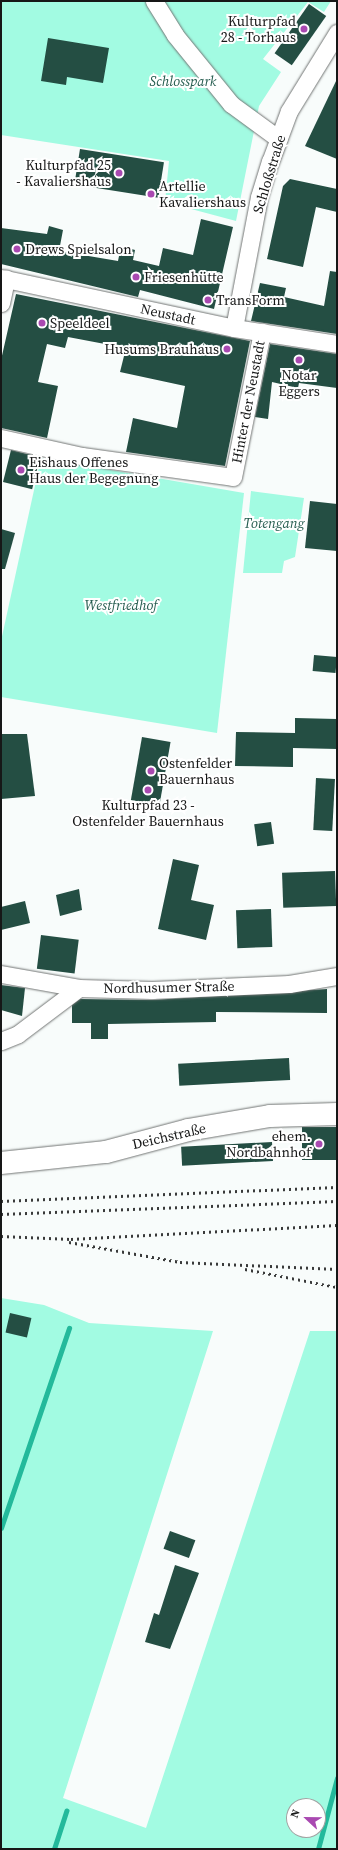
<!DOCTYPE html>
<meta charset="utf-8">
<style>
body{margin:0}
#map{position:relative;width:338px;height:1850px;overflow:hidden;background:#f8fcfb;font-family:"Source Serif 4",serif}
div>[style]{position:absolute}
[style*='--x']{left:calc(var(--x)*1px);top:calc(var(--y)*1px);width:calc(var(--w)*1px);rotate:calc(var(--a)*1deg)}
.green>*{inset:0;background:#a2fbe2}
.stream>*{height:4.5px;margin:-2.25px;padding:0 2.25px;transform-origin:2.25px;border-radius:2.25px;background:#23b99b}
.building>*{inset:0;background:#244e43;transform-origin:0 0}
.roads{filter:drop-shadow(0 0 1px #727574) drop-shadow(0 0 1px #727574)}
.street>*{height:17px;margin:-8.5px;padding:0 8.5px;transform-origin:8.5px;border-radius:8.5px;background:#fff}
.secondary>*{height:22px;margin:-11px;padding:0 11px;transform-origin:11px;border-radius:11px;background:#fff}
.rail>*{height:3px;margin-top:-1.5px;transform-origin:0;background:repeating-linear-gradient(90deg,#393a3a 0 2px,transparent 0 6px)}
.dots>*{width:11px;height:11px;translate:-50% -50%;box-sizing:border-box;border:2px solid #fff;border-radius:50%}
span{translate:-50% -50%;white-space:nowrap;text-align:center;line-height:1.15;-webkit-text-stroke:4px #fff;paint-order:stroke}
.poi-label{font-size:14px;color:#161717}
.right{translate:-100% -50%;text-align:right}
.left{translate:0 -50%;text-align:left}
.park-label{font-size:14px;color:#255c4f;font-style:italic}
.street-label{font-size:14px;color:#161717}
.frame{position:absolute;inset:0;border:2px solid #161717;pointer-events:none}
.north{position:absolute;left:286px;top:1798px;width:40px;height:40px;box-sizing:border-box;background:#fff;border:1px solid #a2a2a2;border-radius:50%;rotate:292deg;font-size:11px;font-weight:700;line-height:16px;text-align:center;color:#161717}
.north::after{content:'';display:block;margin:auto;width:14px;height:18px;background:#a949b1;clip-path:polygon(50% 0,100% 100%,50% 72%,0 100%)}
</style>
<div id="map">
<div class="green">
<div style="clip-path:polygon(1px 1px,331px 1px,324px 12px,308px 2px,263px 59px,281px 72px,259px 106px,236px 221px,165px 202px,169px 161px,1px 135px)"></div>
<div style="clip-path:polygon(41px 458px,244px 493px,217px 733px,1px 697px,1px 641px)"></div>
<div style="clip-path:polygon(251px 491px,304px 498px,295px 557px,284px 561px,282px 573px,243px 573px)"></div>
<div style="clip-path:polygon(evenodd,1px 1298px,44px 1305px,89px 1323px,213px 1331px,63px 1798px,146px 1828px,310px 1331px,337px 1331px,337px 1849px,1px 1849px,1px 1298px,294px 1806px,318px 1806px,318px 1830px,294px 1830px,294px 1806px)"></div>
</div>
<div class="stream">
<div style="--x:1;--y:1528;--w:211;--a:-71.2"></div>
<div style="--x:54;--y:1849;--w:40;--a:-72"></div>
<div style="--x:318;--y:1849;--w:73;--a:-75"></div>
</div>
<div class="building">
<div style="left:309px;top:4px;width:21px;height:60px;rotate:35deg"></div>
<div style="clip-path:polygon(48px 38px,109px 48px,103px 83px,67px 77px,66px 85px,41px 81px)"></div>
<div style="clip-path:polygon(337px 79px,337px 159px,305px 146px)"></div>
<div style="left:80px;top:149px;width:85px;height:36px;rotate:9deg"></div>
<div style="clip-path:polygon(290px 179px,337px 189px,337px 212px,316px 207px,303px 267px,267px 259px,283px 186px)"></div>
<div style="clip-path:polygon(201px 219px,233px 227px,214px 309px,140px 290px,138px 297px,1px 264px,1px 228px,47px 234px,49px 226px,63px 230px,59px 251px,118px 261px,121px 246px,135px 250px,133px 260px,159px 266px,163px 248px,193px 255px)"></div>
<div style="clip-path:polygon(330px 271px,337px 272px,337px 334px,251px 321px,260px 283px,286px 288px,284px 297px,324px 306px)"></div>
<div style="clip-path:polygon(16px 294px,250px 341px,225px 466px,126px 452px,133px 418px,177px 428px,185px 386px,120px 372px,126px 348px,68px 337px,65px 348px,47px 344px,38px 382px,58px 386px,47px 438px,1px 428px,1px 360px)"></div>
<div style="clip-path:polygon(270px 344px,337px 354px,337px 388px,299px 383px,298px 388px,272px 382px,268px 419px,255px 417px)"></div>
<div style="left:11px;top:450px;width:30px;height:33px;rotate:14deg"></div>
<div style="clip-path:polygon(310px 501px,337px 504px,337px 551px,305px 548px)"></div>
<div style="clip-path:polygon(1px 529px,15px 533px,5px 569px,1px 569px)"></div>
<div style="left:314px;top:655px;width:23px;height:16px;rotate:5deg"></div>
<div style="clip-path:polygon(295px 718px,337px 719px,337px 749px,293px 748px,293px 767px,235px 766px,236px 732px,295px 733px)"></div>
<div style="clip-path:polygon(1px 734px,27px 734px,35px 796px,1px 799px)"></div>
<div style="left:142px;top:737px;width:29px;height:64px;rotate:10deg"></div>
<div style="left:316px;top:778px;width:19px;height:52px;rotate:3deg"></div>
<div style="left:271px;top:822px;width:22px;height:17px;rotate:82deg"></div>
<div style="clip-path:polygon(173px 859px,199px 865px,191px 900px,214px 905px,206px 940px,158px 929px)"></div>
<div style="left:335px;top:871px;width:35px;height:53px;rotate:88deg"></div>
<div style="clip-path:polygon(79px 889px,82px 910px,60px 916px,56px 895px)"></div>
<div style="clip-path:polygon(25px 901px,30px 923px,1px 930px,1px 907px)"></div>
<div style="left:271px;top:909px;width:38px;height:35px;rotate:88deg"></div>
<div style="left:41px;top:935px;width:38px;height:34px;rotate:7deg"></div>
<div style="clip-path:polygon(1px 985px,25px 988px,22px 1016px,1px 1010px)"></div>
<div style="clip-path:polygon(327px 989px,327px 1013px,216px 1012px,216px 1022px,108px 1024px,108px 1039px,91px 1039px,91px 1023px,72px 1023px,72px 1005px,80px 999px,152px 1000px)"></div>
<div style="left:289px;top:1058px;width:22px;height:111px;rotate:87deg"></div>
<div style="left:337px;top:1127px;width:33px;height:35px;rotate:90deg"></div>
<div style="left:272px;top:1142px;width:19px;height:91px;rotate:87deg"></div>
<div style="left:10px;top:1313px;width:22px;height:20px;rotate:13deg"></div>
<div style="left:170px;top:1531px;width:27px;height:19px;rotate:20deg"></div>
<div style="clip-path:polygon(175px 1565px,199px 1573px,170px 1649px,145px 1642px,154px 1613px,159px 1615px)"></div>
</div>
<div class="roads">
<div class="street">
<div style="--x:154;--y:1;--w:40;--a:58"></div>
<div style="--x:175;--y:35;--w:89;--a:50.9"></div>
<div style="--x:231;--y:104;--w:59;--a:36.1"></div>
<div style="--x:1;--y:278;--w:238;--a:12.1"></div>
<div style="--x:234;--y:328;--w:104;--a:8.8"></div>
<div style="--x:1;--y:303;--w:25;--a:-78"></div>
<div style="--x:234;--y:328;--w:133;--a:-79.2"></div>
<div style="--x:259;--y:197;--w:37;--a:-73"></div>
<div style="--x:270;--y:162;--w:54;--a:-69.6"></div>
<div style="--x:289;--y:111;--w:92;--a:-58.4"></div>
<div style="--x:1;--y:438;--w:83;--a:12.5"></div>
<div style="--x:82;--y:456;--w:152;--a:7.9"></div>
<div style="--x:233;--y:477;--w:148;--a:-78.7"></div>
<div style="--x:1;--y:974;--w:79;--a:10.2"></div>
<div style="--x:79;--y:988;--w:73;--a:1.6"></div>
<div style="--x:152;--y:990;--w:137;--a:-2.5"></div>
<div style="--x:289;--y:984;--w:49;--a:-9.5"></div>
<div style="--x:1;--y:1041;--w:18;--a:-22"></div>
<div style="--x:18;--y:1034;--w:76;--a:-37"></div>
</div>
<div class="secondary">
<div style="--x:1;--y:1163;--w:106;--a:-6"></div>
<div style="--x:106;--y:1152;--w:85;--a:-15"></div>
<div style="--x:188;--y:1130;--w:83;--a:-9.7"></div>
<div style="--x:270;--y:1116;--w:67;--a:-1.7"></div>
</div>
</div>
<div class="rail">
<div style="--x:1;--y:1201;--w:336;--a:-2.4"></div>
<div style="--x:1;--y:1214;--w:336;--a:-2.2"></div>
<div style="--x:1;--y:1236;--w:70;--a:2.5"></div>
<div style="--x:71;--y:1239;--w:266;--a:-3"></div>
<div style="--x:69;--y:1242;--w:113;--a:10.2"></div>
<div style="--x:180;--y:1262;--w:157;--a:2.6"></div>
<div style="--x:245;--y:1269;--w:94;--a:11.1"></div>
</div>
<div class="dots">
<div style="left:304px;top:29px;background:#a949b1"></div>
<div style="left:119px;top:173px;background:#a949b1"></div>
<div style="left:151px;top:194px;background:#a949b1"></div>
<div style="left:17px;top:249px;background:#a949b1"></div>
<div style="left:136px;top:277px;background:#a949b1"></div>
<div style="left:208px;top:300px;background:#a949b1"></div>
<div style="left:42px;top:323px;background:#a949b1"></div>
<div style="left:227px;top:349px;background:#a949b1"></div>
<div style="left:299px;top:360px;background:#a949b1"></div>
<div style="left:21px;top:470px;background:#a949b1"></div>
<div style="left:151px;top:771px;background:#a949b1"></div>
<div style="left:148px;top:790px;background:#a949b1"></div>
<div style="left:319px;top:1144px;background:#a949b1"></div>
</div>
<div class="poi-label">
<span class="right" style="left:296px;top:29px">Kulturpfad<br>28 - Torhaus</span>
<span class="right" style="left:111px;top:173px">Kulturpfad 25<br>- Kavaliershaus</span>
<span class="left" style="left:159px;top:194px">Artellie<br>Kavaliershaus</span>
<span class="left" style="left:25px;top:249px">Drews Spielsalon</span>
<span class="left" style="left:144px;top:277px">Friesenhütte</span>
<span class="left" style="left:216px;top:300px">TransForm</span>
<span class="left" style="left:50px;top:323px">Speeldeel</span>
<span class="right" style="left:219px;top:349px">Husums Brauhaus</span>
<span style="left:299px;top:383px">Notar<br>Eggers</span>
<span class="left" style="left:29px;top:470px">Eishaus Offenes<br>Haus der Begegnung</span>
<span class="left" style="left:159px;top:771px">Ostenfelder<br>Bauernhaus</span>
<span style="left:148px;top:813px">Kulturpfad 23 -<br>Ostenfelder Bauernhaus</span>
<span class="right" style="left:311px;top:1144px">ehem.<br>Nordbahnhof</span>
</div>
<div class="park-label">
<span style="left:183px;top:81px">Schlosspark</span>
<span style="left:274px;top:523px">Totengang</span>
<span style="left:121px;top:605px">Westfriedhof</span>
</div>
<div class="street-label">
<span style="left:269px;top:174px;rotate:-73deg">Schloßstraße</span>
<span style="left:168px;top:314px;rotate:12deg">Neustadt</span>
<span style="left:248px;top:402px;rotate:-79deg">Hinter der Neustadt</span>
<span style="left:169px;top:987px;rotate:-1deg">Nordhusumer Straße</span>
<span style="left:169px;top:1136px;rotate:-13deg">Deichstraße</span>
</div>
<div class="frame"></div>
<div class="north">N</div>
</div>
